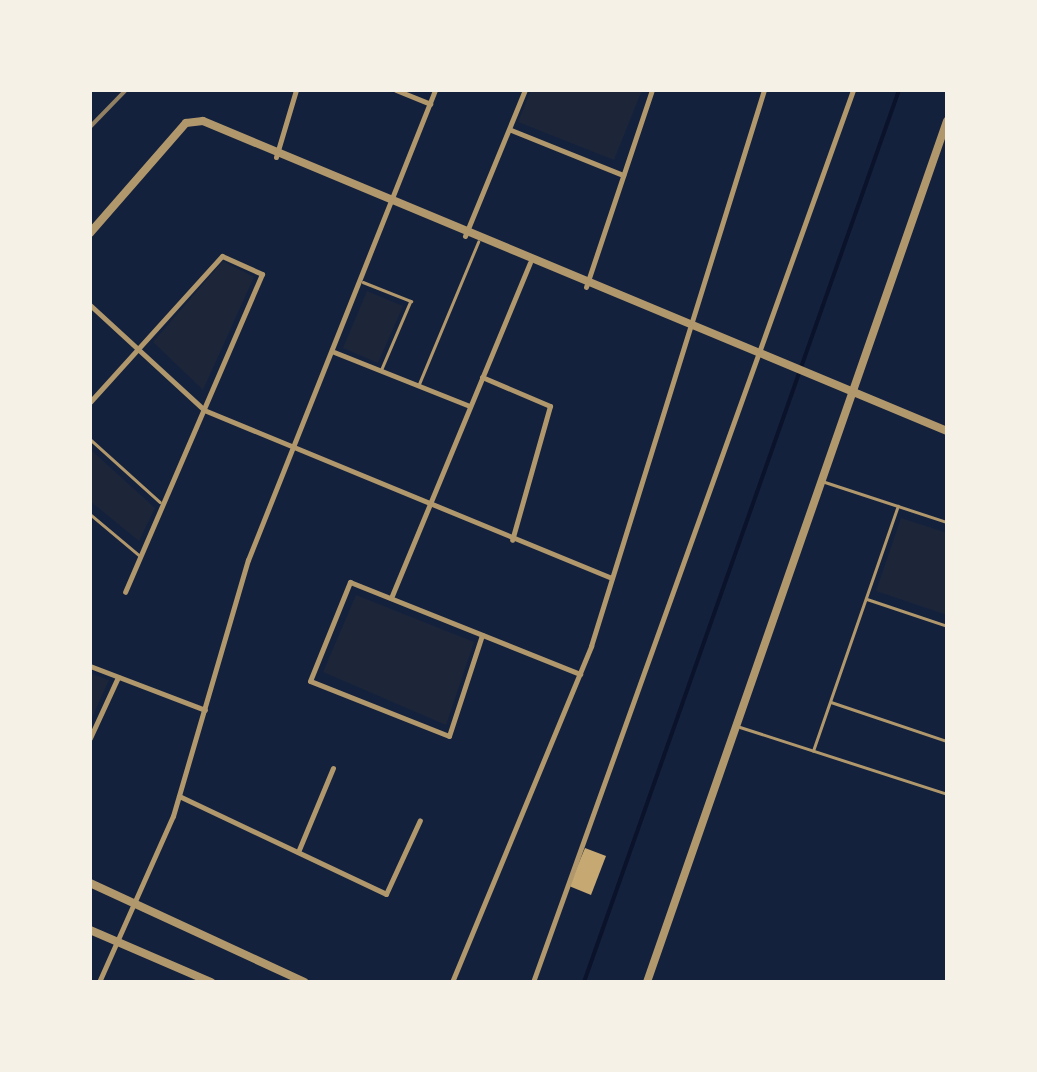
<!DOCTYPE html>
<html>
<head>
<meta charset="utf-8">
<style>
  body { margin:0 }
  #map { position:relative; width:1037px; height:1072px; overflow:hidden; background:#14213d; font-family:"Space Grotesk",sans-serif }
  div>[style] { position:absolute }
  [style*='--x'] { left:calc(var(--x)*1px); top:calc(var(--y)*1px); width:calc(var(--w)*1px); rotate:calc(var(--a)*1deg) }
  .green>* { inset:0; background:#1d2539 }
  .stream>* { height:4px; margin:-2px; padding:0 2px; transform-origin:2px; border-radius:2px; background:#0b132b }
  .building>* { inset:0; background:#c6a872 }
  .service>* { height:2.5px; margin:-1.25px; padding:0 1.25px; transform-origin:1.25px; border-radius:1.25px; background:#b1986c }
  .minor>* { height:5px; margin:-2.5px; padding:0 2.5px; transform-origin:2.5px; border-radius:2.5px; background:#b1986c }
  .tertiary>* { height:8px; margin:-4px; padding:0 4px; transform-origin:4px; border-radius:4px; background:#b1986c }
  .rail>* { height:4px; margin:-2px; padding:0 2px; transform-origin:2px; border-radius:2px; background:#918062 }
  span { translate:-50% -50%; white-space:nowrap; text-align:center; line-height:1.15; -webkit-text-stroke:9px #f6f1e7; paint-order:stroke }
  .frame { position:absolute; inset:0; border:92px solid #f6f1e7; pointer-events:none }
</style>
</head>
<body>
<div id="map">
  <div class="green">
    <i style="clip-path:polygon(531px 90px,642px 90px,614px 160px,518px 122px)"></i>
    <i style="clip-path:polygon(223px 261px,254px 277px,203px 390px,153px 342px)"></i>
    <i style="clip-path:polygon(367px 291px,403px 306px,378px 363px,343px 348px)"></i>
    <i style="clip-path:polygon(90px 449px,155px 508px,139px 541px,90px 501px)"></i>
    <i style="clip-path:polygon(901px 518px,947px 533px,947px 615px,876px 591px)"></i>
    <i style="clip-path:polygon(356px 595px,474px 642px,446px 725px,323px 672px)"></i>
    <i style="clip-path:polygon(90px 673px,109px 680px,90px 722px)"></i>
  </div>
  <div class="stream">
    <i style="--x:584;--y:982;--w:946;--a:-70.55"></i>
  </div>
  <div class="building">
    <i style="clip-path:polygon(585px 848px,606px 856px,591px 895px,569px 886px)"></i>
  </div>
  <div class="service">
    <i style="--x:363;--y:282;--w:52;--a:21.6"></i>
    <i style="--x:411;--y:301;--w:74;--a:113.1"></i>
    <i style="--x:419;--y:384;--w:154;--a:-67.4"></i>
    <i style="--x:90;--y:439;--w:94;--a:42"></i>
    <i style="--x:825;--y:482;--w:128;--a:18.2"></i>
    <i style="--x:90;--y:514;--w:64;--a:39.9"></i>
    <i style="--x:867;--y:599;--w:84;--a:18.6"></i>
    <i style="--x:831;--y:702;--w:122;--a:18.6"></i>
    <i style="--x:740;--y:727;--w:218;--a:17.9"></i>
    <i style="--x:813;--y:751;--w:259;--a:-70.9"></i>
  </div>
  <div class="minor">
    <i style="--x:396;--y:90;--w:37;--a:22"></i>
    <i style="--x:511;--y:130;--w:121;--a:21.9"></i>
    <i style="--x:276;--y:157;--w:70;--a:-73.4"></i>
    <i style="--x:465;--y:236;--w:158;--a:-67.7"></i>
    <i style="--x:586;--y:287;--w:208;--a:-71.5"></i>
    <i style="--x:90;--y:305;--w:155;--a:42.6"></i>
    <i style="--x:204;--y:410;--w:441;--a:22.4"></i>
    <i style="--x:334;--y:352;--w:146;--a:21.7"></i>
    <i style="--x:482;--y:377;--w:74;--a:23.1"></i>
    <i style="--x:550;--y:406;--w:139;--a:105.8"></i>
    <i style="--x:90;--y:402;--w:197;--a:-47.9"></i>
    <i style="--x:222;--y:256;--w:44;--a:24.2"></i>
    <i style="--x:262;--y:274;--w:346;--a:113.3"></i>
    <i style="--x:391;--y:598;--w:363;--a:-67.5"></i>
    <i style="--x:482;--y:635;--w:106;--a:108.1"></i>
    <i style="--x:449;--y:736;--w:149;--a:-158.4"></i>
    <i style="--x:310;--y:681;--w:107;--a:-68"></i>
    <i style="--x:350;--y:582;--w:248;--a:21.8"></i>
    <i style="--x:90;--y:666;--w:123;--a:20.9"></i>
    <i style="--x:90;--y:738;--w:67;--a:-65.3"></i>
    <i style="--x:179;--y:796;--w:229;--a:25.3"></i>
    <i style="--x:386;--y:894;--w:81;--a:-65.3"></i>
    <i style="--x:298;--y:852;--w:91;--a:-67.4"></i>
    <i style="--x:99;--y:982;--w:182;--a:-66"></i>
    <i style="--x:173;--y:816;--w:267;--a:-73.7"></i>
    <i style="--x:248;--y:560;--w:506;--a:-68.3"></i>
    <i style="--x:452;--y:982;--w:364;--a:-67.5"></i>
    <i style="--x:591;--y:646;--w:582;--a:-72.72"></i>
    <i style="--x:533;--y:982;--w:948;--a:-70.26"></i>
  </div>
  <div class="tertiary">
    <i style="--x:90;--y:233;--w:146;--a:-48.9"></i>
    <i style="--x:186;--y:123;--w:17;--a:-7"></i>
    <i style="--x:203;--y:121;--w:806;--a:22.62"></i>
    <i style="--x:90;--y:883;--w:236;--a:24.8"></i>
    <i style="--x:90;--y:930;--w:132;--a:23.3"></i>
    <i style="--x:647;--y:982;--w:912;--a:-70.79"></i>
  </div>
  <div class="rail">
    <i style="--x:90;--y:127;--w:52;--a:-45.8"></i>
  </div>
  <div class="frame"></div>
</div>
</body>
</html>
